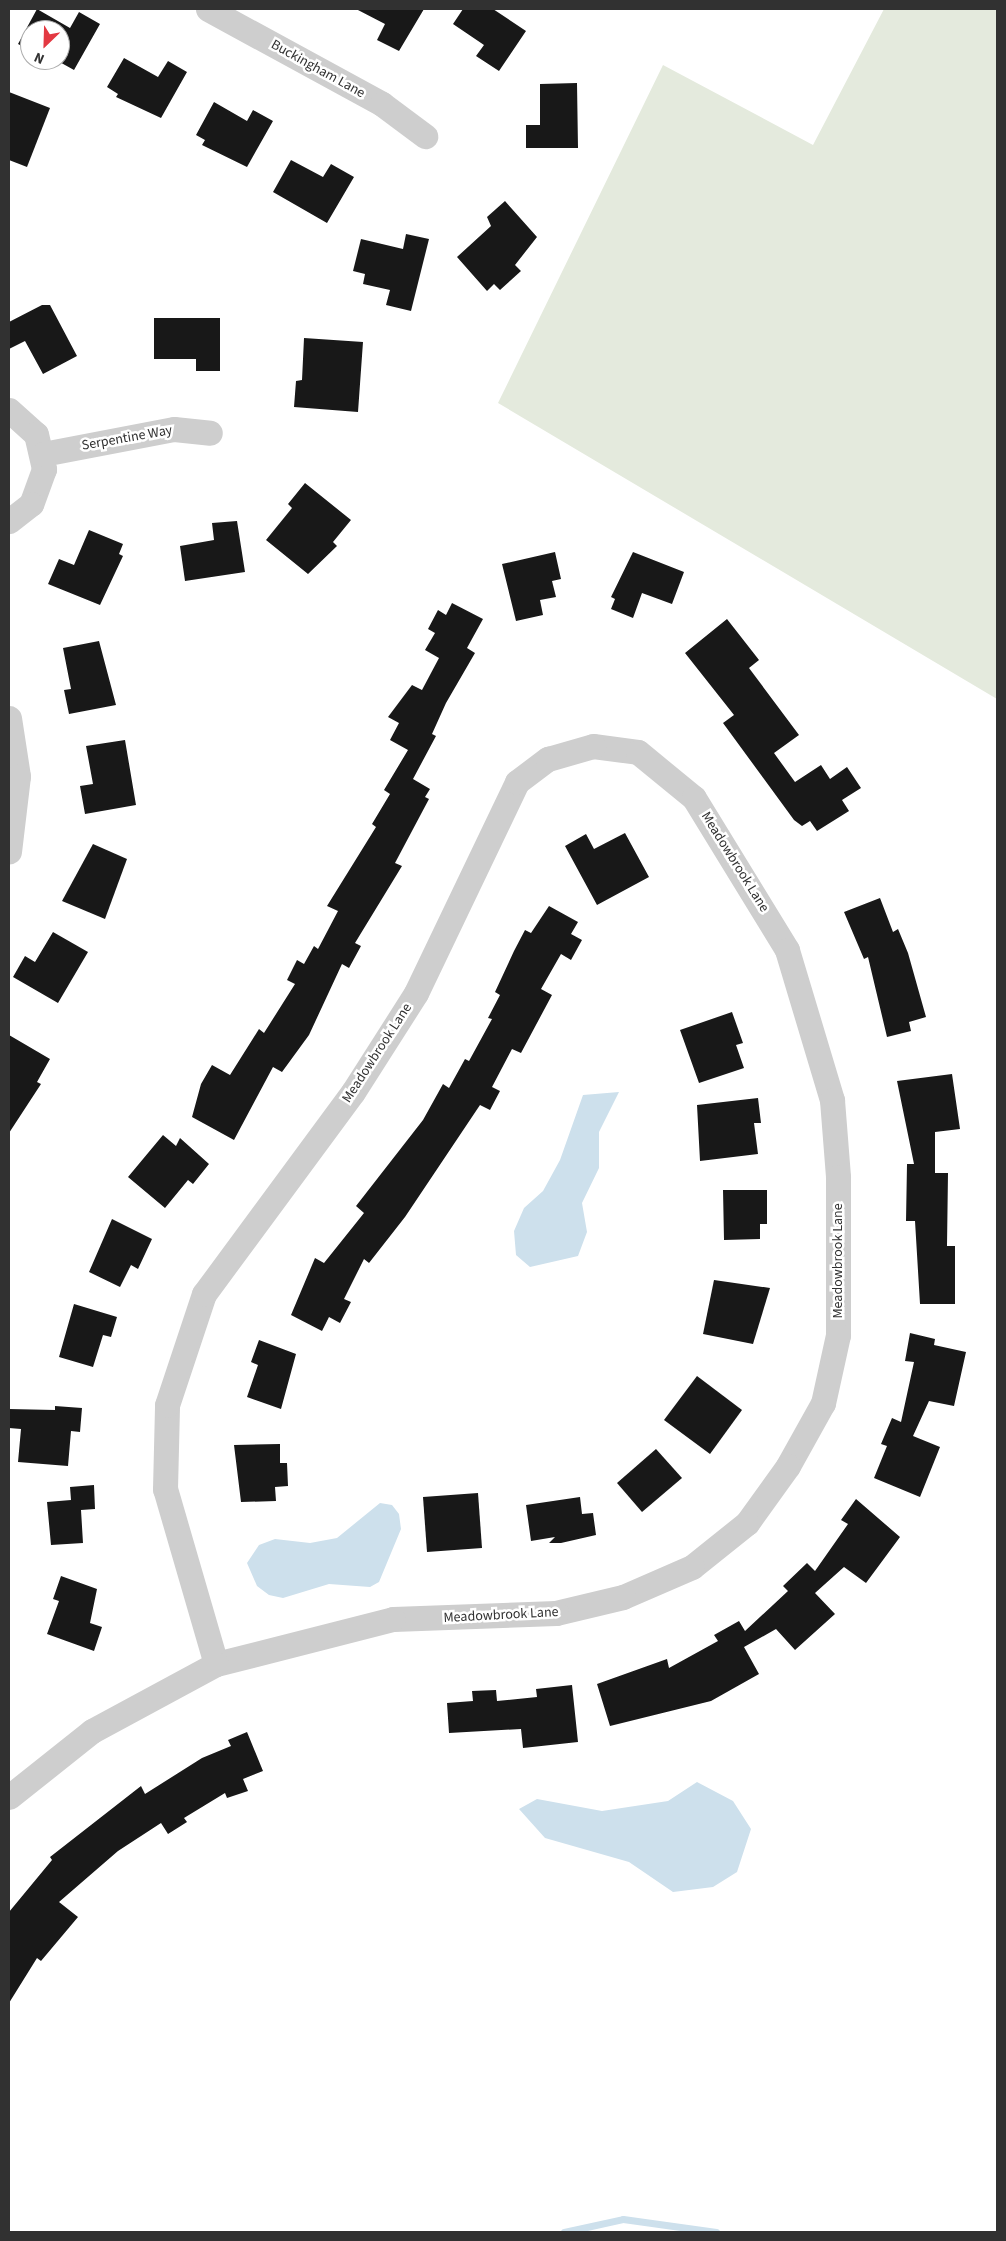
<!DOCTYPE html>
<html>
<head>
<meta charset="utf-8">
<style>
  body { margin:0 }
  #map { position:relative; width:1006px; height:2241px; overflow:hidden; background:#fff; font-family:"Source Sans 3",sans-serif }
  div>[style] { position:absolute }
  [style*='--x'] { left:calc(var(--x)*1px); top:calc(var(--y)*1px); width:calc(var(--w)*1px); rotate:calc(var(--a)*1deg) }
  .green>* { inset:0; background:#e4eadd }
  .water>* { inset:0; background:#cde0ec }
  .stream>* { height:7px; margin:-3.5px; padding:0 3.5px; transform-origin:3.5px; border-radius:3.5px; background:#cde0ec }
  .building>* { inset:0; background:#181818 }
  .street>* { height:25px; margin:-12.5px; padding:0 12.5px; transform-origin:12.5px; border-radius:12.5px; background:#cecece }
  span { translate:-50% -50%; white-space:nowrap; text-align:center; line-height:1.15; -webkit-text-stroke:5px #fff; paint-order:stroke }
  .street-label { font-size:14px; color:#313131 }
  .frame { position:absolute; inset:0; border:10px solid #313131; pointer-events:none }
  .north { position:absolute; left:20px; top:20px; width:50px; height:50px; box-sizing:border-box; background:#fff; border:1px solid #adadad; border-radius:50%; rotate:204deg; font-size:14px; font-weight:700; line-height:20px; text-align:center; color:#313131 }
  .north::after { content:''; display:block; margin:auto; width:18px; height:22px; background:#e33942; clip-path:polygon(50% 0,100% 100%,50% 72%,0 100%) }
</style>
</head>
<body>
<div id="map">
  <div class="green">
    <i style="clip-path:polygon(884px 9px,997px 9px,997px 699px,498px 403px,663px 65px,813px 145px)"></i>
  </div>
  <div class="water">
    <i style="clip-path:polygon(619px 1092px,599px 1132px,599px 1168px,582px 1203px,587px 1232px,578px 1256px,530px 1267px,516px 1255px,514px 1231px,524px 1208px,543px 1191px,560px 1160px,583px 1095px)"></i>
    <i style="clip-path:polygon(380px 1503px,392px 1505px,399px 1514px,401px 1529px,379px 1582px,370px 1587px,329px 1584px,283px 1598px,269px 1595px,257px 1586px,247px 1563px,259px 1545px,275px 1539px,310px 1543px,337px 1538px)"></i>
    <i style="clip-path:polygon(697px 1782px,733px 1801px,751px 1829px,737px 1872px,713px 1887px,673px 1892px,629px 1862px,545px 1838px,519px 1809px,537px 1799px,602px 1811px,668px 1801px)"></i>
  </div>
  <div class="stream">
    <i style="--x:564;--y:2232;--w:60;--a:-12.4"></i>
    <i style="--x:623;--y:2219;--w:94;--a:8"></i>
  </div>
  <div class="building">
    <i style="clip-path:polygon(37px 9px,70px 28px,79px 12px,100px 24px,74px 70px,56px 60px,60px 60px,60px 30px,30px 30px,30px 50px,18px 44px)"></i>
    <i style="clip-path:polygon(356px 9px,424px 9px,399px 51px,377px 40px,385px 24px)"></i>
    <i style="clip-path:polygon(463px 9px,493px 9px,526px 31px,499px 71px,476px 56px,484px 45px,453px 24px)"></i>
    <i style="clip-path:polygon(124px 58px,158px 77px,168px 61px,187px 72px,161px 118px,116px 97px,118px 94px,107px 87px)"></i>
    <i style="clip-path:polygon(577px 83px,578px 148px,526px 148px,526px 125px,540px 125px,540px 84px)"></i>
    <i style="clip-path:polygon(9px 92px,50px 108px,27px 167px,9px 160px)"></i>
    <i style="clip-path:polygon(214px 102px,247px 121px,253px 110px,273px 121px,247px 167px,202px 145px,205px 140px,196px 135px)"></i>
    <i style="clip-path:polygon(291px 160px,323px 177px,331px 164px,354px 177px,327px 223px,273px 192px)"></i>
    <i style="clip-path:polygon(505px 201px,537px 237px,515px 265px,521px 271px,500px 290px,494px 284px,487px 291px,457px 257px,491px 226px,487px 217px)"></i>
    <i style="clip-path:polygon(406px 234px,429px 239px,411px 311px,386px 305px,390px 290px,363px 284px,365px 274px,353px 271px,361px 239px,403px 249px)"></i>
    <i style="clip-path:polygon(42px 305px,50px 305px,77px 356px,43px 374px,25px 341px,9px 349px,9px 322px)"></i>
    <i style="clip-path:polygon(154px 318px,220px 318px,220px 371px,196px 371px,196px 359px,154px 359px)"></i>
    <i style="clip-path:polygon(304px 338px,363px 342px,358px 412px,294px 407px,296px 381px,302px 380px)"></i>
    <i style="clip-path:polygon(305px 483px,351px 520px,333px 542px,337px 546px,308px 574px,266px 540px,292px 508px,288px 504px)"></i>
    <i style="clip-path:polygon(237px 521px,245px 572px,185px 581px,180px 546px,214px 540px,212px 523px)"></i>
    <i style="clip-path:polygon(89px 530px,123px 544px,119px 554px,123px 556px,100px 605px,48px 584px,59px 559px,74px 565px)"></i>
    <i style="clip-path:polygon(555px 552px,561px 579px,552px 581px,556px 597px,540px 600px,543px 615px,516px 621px,502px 564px)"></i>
    <i style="clip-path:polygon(633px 552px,684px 572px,672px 604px,642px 593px,633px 618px,611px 609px,615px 599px,611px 597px)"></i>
    <i style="clip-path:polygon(452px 603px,483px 619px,467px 648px,475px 653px,446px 703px,432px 734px,436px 736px,413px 779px,430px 789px,425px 797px,429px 799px,395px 863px,402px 866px,355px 943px,361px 946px,349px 968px,342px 964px,309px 1035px,282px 1072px,273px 1067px,234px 1140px,192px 1117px,201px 1084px,212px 1065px,230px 1075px,259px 1029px,264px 1033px,295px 984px,287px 980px,297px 960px,304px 964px,314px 946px,318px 949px,338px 911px,327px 906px,376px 827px,372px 824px,390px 794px,384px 790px,408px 750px,390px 740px,399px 723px,388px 717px,412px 685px,422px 690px,439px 658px,425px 650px,435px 633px,428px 629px,438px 610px,446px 615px)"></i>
    <i style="clip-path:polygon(727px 619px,759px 660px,749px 668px,799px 735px,774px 753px,795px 782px,821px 765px,830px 779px,847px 767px,861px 788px,842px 800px,849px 811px,817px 831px,810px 821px,802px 826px,794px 820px,723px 723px,734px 715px,685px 653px)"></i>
    <i style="clip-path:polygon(99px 641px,116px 705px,69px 714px,64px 690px,71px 689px,63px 648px)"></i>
    <i style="clip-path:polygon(125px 740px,136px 805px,85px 814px,80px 786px,93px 784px,86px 746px)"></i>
    <i style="clip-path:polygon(625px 833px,649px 877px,597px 905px,565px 846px,586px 834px,594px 849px)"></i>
    <i style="clip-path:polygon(93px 844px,127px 859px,105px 919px,62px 901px)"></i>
    <i style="clip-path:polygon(880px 898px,893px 932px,898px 929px,908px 953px,926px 1017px,909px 1022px,911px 1031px,887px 1037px,868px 957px,864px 959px,844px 912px)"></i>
    <i style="clip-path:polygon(549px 906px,578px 922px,571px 934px,582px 940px,571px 960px,561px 954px,541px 989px,552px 995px,521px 1053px,512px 1049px,492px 1087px,500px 1091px,490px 1110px,480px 1105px,405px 1217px,369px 1263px,364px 1259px,344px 1299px,351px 1302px,340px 1323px,329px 1317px,322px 1331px,291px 1315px,315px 1258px,324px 1263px,364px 1213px,356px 1206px,423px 1120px,443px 1084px,449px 1088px,465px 1059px,469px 1061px,492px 1019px,488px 1018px,500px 995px,495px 992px,514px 951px,525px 930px,531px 933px)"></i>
    <i style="clip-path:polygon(53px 932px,88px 952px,58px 1003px,13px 977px,25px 956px,35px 962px)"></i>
    <i style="clip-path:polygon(732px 1012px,743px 1043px,736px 1045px,744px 1068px,699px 1083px,680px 1030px)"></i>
    <i style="clip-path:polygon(9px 1035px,50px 1059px,37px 1082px,41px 1084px,9px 1133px)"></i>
    <i style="clip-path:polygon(952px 1074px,960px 1129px,935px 1132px,935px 1173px,948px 1173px,947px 1246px,955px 1246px,955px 1304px,920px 1304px,915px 1221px,906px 1221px,907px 1164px,914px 1164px,897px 1081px)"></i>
    <i style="clip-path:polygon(758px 1098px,761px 1123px,754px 1123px,758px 1154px,700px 1161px,697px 1105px)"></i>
    <i style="clip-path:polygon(163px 1135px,176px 1146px,180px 1138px,209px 1164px,193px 1184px,188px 1180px,165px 1208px,128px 1177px)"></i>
    <i style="clip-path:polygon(723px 1190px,767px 1190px,767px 1224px,760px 1224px,760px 1239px,724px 1240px)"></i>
    <i style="clip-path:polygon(112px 1219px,152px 1239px,138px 1269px,131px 1265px,120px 1287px,89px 1272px)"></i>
    <i style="clip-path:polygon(714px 1280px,770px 1288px,753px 1344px,703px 1334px)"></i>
    <i style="clip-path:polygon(74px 1304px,117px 1317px,111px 1337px,103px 1335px,93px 1367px,59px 1357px)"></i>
    <i style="clip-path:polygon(910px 1333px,935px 1339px,934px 1345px,966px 1352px,954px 1406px,929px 1401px,913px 1436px,940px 1447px,920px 1497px,874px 1478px,887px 1446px,881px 1444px,892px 1418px,901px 1422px,914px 1362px,905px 1361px)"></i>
    <i style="clip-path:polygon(259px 1340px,296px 1354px,281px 1409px,247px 1397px,258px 1365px,251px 1362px)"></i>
    <i style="clip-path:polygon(697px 1376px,742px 1410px,710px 1454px,664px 1420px)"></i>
    <i style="clip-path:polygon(55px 1406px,82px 1408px,80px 1432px,71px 1431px,68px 1466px,18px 1462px,21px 1429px,9px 1428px,9px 1409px,55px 1410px)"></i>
    <i style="clip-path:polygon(280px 1444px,280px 1463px,287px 1463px,288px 1486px,275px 1487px,276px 1501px,241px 1502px,234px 1445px)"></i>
    <i style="clip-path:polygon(656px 1449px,682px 1478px,642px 1512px,617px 1483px)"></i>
    <i style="clip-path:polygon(94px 1485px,95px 1509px,81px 1510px,83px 1543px,51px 1545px,47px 1502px,71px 1500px,70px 1487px)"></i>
    <i style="clip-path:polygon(478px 1493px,482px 1548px,427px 1552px,423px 1497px)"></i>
    <i style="clip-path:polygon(580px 1497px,582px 1514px,593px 1513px,596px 1535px,561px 1543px,549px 1543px,555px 1537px,531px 1541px,526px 1505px)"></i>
    <i style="clip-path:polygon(856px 1499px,900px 1537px,866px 1583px,844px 1567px,815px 1593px,835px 1614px,795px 1650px,776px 1629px,744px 1647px,759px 1674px,711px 1701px,610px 1726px,597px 1684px,667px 1659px,669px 1668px,718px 1641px,714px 1635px,739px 1621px,745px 1631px,788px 1591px,783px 1586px,807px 1563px,815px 1571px,848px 1524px,841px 1520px)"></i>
    <i style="clip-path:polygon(61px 1576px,97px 1589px,90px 1623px,102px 1627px,94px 1651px,47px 1634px,59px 1601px,53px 1599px)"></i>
    <i style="clip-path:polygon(572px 1685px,578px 1742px,523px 1748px,521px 1729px,449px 1733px,447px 1703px,473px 1701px,472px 1691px,496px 1690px,497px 1701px,537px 1697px,536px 1689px)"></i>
    <i style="clip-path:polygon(247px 1732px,263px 1771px,243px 1779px,248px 1791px,227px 1798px,225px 1793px,184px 1818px,187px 1822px,168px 1834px,161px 1823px,118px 1851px,59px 1902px,78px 1917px,41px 1961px,37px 1958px,9px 2003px,9px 1912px,52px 1860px,50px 1857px,141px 1786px,145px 1794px,202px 1758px,231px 1746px,228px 1740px)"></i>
  </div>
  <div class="street">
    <i style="--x:208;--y:9;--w:198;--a:28.6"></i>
    <i style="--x:382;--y:104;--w:54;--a:36.7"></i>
    <i style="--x:9;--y:410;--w:36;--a:42"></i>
    <i style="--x:36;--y:434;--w:36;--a:77"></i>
    <i style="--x:44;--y:469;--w:37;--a:110"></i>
    <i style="--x:31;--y:504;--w:28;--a:142"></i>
    <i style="--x:43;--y:454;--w:133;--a:-10.8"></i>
    <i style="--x:174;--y:429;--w:36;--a:6"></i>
    <i style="--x:9;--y:718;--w:59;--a:81.2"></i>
    <i style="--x:18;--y:776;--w:76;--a:96.8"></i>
    <i style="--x:593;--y:746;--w:45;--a:7.6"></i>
    <i style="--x:638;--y:752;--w:72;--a:39.4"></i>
    <i style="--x:694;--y:798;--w:178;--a:58.5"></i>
    <i style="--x:787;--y:950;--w:157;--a:73.3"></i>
    <i style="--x:832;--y:1100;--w:77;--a:85.5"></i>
    <i style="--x:838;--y:1177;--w:158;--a:90"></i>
    <i style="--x:838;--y:1335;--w:70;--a:102.4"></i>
    <i style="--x:823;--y:1403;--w:72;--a:119.1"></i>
    <i style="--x:788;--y:1466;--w:70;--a:125.7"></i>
    <i style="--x:747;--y:1523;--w:70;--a:141.3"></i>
    <i style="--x:692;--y:1567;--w:75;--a:156.5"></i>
    <i style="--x:623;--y:1597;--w:69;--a:166.6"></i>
    <i style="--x:556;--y:1613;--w:163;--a:177.9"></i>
    <i style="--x:393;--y:1619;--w:183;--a:165.7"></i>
    <i style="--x:216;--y:1664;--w:182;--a:-106.2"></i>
    <i style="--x:165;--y:1489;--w:84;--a:-88.6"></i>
    <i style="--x:167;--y:1405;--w:117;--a:-71.6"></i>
    <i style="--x:204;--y:1294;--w:251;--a:-53.6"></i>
    <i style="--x:353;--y:1092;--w:117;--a:-57.5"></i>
    <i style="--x:416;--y:993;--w:234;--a:-64.4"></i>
    <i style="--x:517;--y:782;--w:39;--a:-37"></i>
    <i style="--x:548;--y:759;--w:47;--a:-16.1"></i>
    <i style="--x:9;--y:1797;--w:106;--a:-38.5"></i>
    <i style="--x:92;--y:1731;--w:141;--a:-28.4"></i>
  </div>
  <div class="street-label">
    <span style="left:318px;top:69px;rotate:29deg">Buckingham Lane</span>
    <span style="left:127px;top:438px;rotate:-10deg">Serpentine Way</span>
    <span style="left:735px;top:862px;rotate:58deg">Meadowbrook Lane</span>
    <span style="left:377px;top:1053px;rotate:-57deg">Meadowbrook Lane</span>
    <span style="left:838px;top:1261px;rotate:-90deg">Meadowbrook Lane</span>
    <span style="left:501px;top:1615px;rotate:-3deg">Meadowbrook Lane</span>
  </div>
  <div class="frame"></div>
  <div class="north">N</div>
</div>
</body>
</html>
